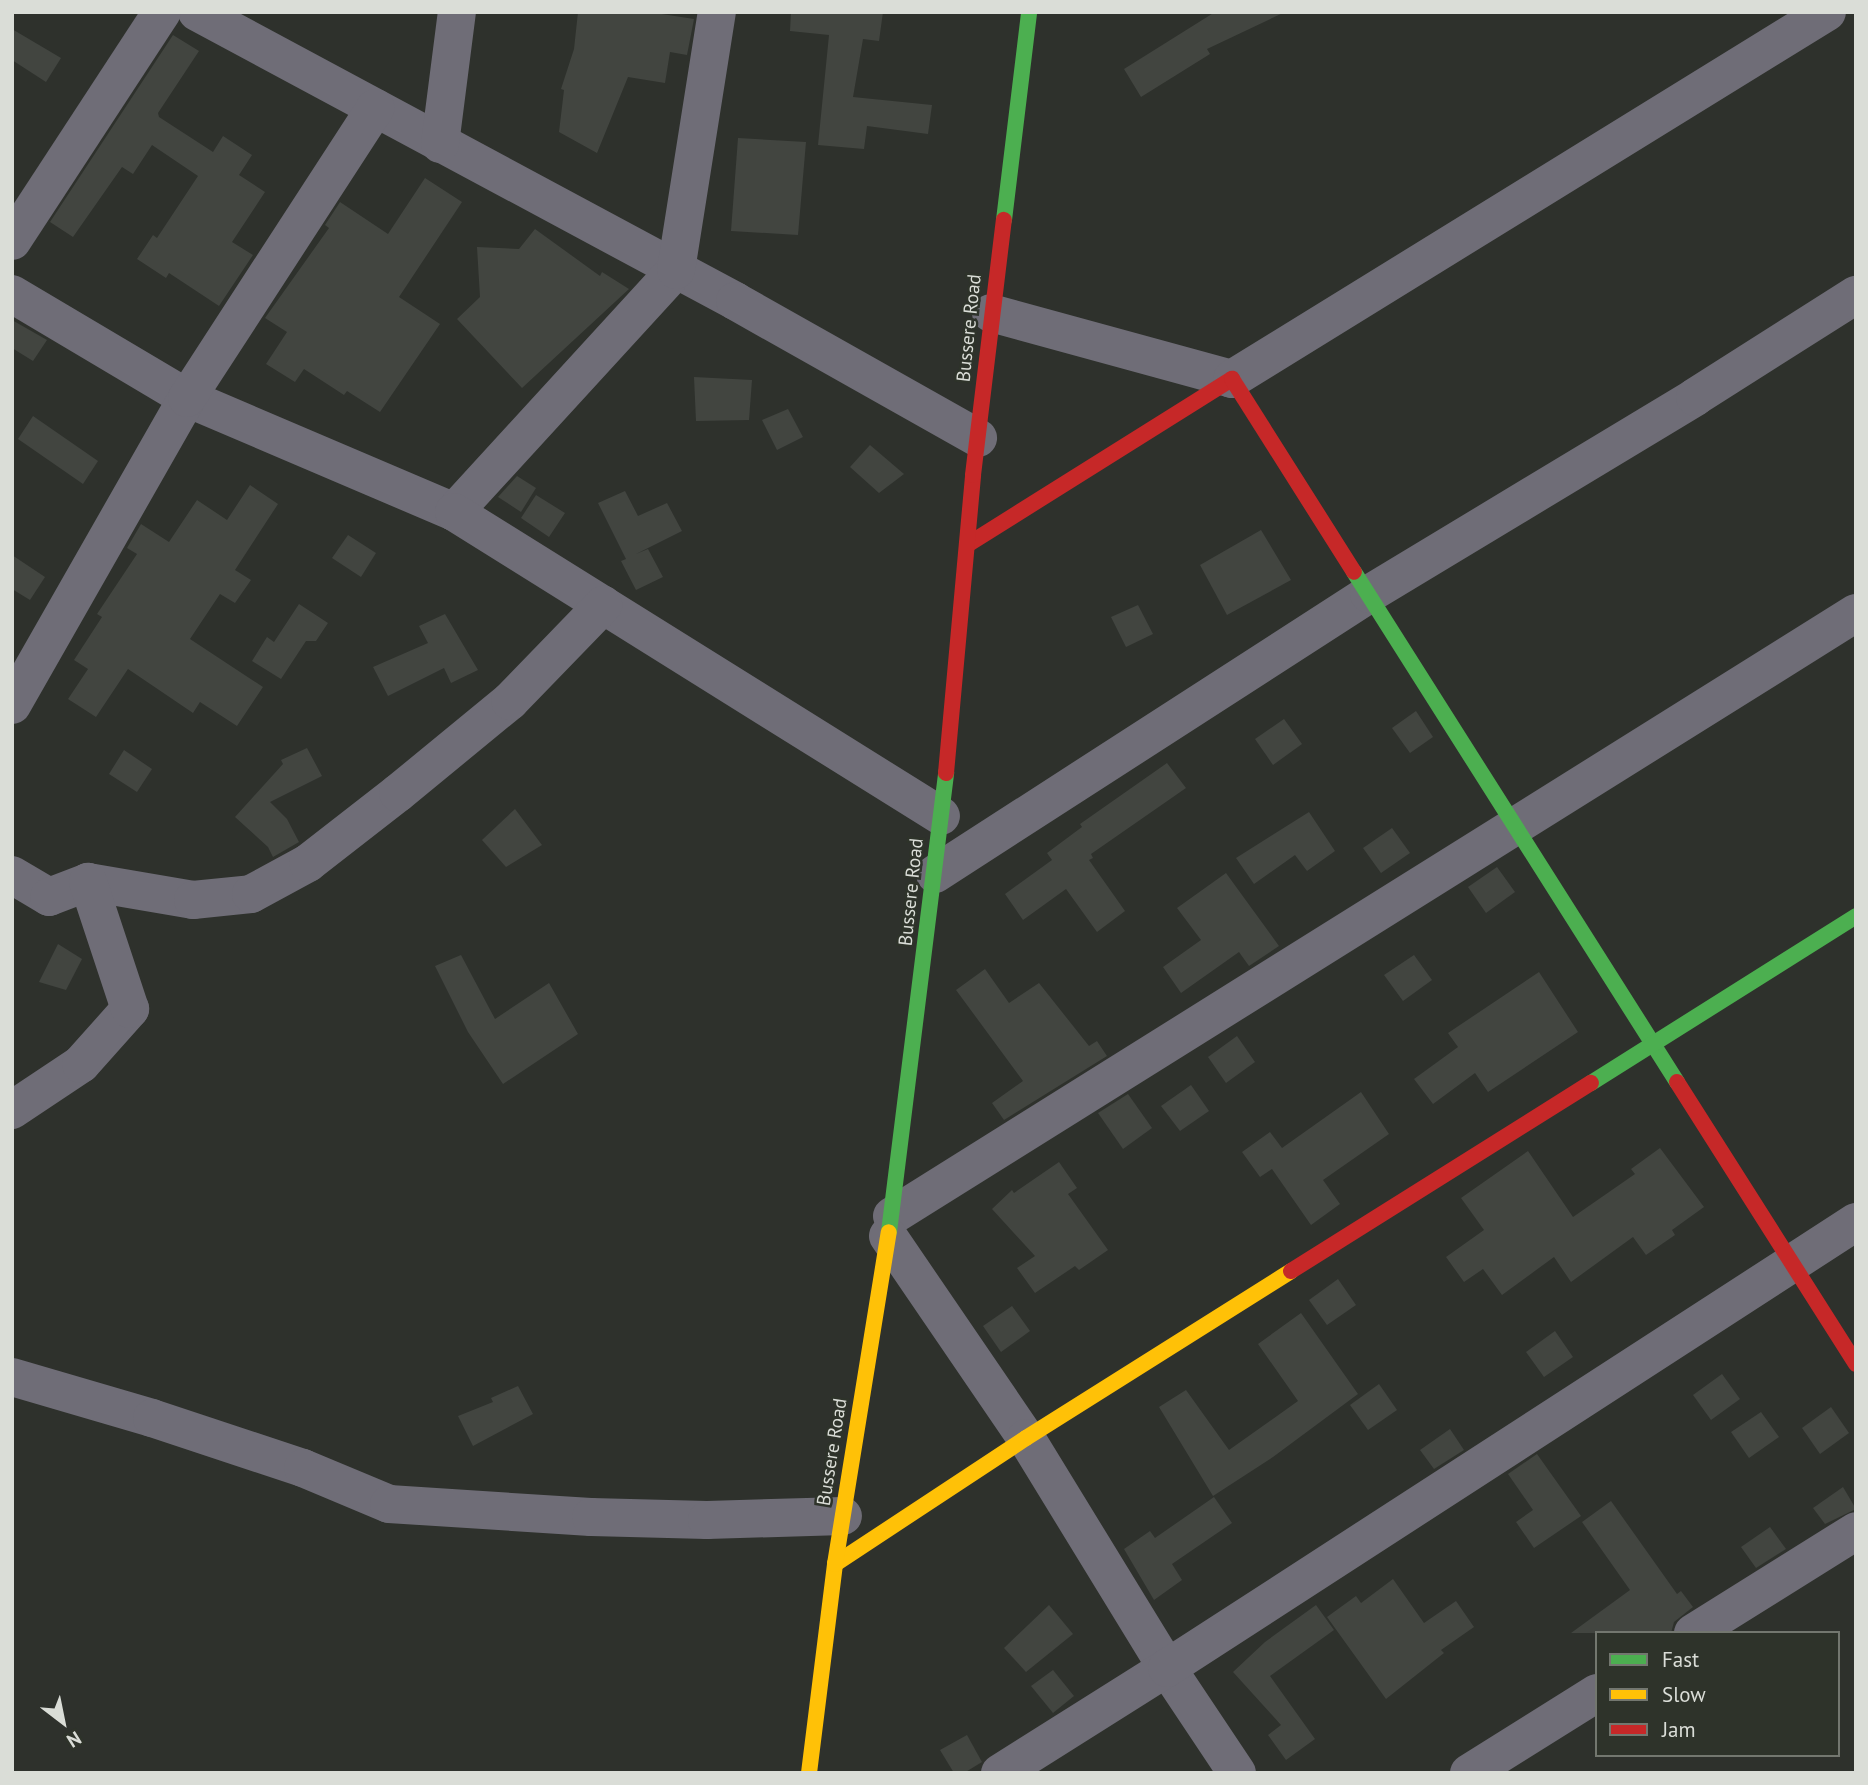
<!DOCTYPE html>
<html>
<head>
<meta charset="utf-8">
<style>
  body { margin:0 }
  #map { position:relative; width:1868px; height:1785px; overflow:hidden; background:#2e312c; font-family:"PT Sans",sans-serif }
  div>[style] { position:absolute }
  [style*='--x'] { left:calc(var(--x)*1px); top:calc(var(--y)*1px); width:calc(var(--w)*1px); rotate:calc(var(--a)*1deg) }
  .building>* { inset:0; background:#424540 }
  .street>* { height:38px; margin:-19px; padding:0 19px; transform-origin:19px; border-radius:19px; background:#6f6d77 }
  .fast>* { height:16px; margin:-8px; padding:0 8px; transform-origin:8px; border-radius:8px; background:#4caf50 }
  .slow>* { height:16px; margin:-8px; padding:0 8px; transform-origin:8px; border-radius:8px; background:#ffc107 }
  .jam>* { height:16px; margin:-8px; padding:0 8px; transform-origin:8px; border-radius:8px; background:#c62828 }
  span { translate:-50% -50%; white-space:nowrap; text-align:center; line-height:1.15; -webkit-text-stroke:5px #2e332a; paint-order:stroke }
  .street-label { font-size:19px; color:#daddd7 }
  .frame { position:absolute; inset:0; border:14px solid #daddd7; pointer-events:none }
  .legend { position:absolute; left:1595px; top:1631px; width:245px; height:126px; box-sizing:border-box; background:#2e332a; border:2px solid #73776f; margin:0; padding:9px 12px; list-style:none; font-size:21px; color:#daddd7 }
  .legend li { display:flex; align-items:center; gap:14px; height:35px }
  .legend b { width:35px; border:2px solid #73776f }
  .north { position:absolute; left:28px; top:1687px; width:70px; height:70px; -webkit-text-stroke:5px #2e332a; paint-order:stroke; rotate:148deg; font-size:19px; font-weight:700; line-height:28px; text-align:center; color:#daddd7 }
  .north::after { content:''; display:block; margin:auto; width:24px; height:32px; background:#daddd7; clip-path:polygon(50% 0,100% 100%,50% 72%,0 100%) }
</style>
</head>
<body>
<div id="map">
  <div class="building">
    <i style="clip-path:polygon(578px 12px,649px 12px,694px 19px,687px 55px,670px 52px,665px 83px,628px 77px,597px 153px,559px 132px,564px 90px,561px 89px,574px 49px)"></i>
    <i style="clip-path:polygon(791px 12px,883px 12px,879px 41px,863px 39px,853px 97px,932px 105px,928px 134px,867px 126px,864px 149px,818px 145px,829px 35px,790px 31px)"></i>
    <i style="clip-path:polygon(1215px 12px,1285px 12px,1207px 49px,1210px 54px,1141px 97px,1124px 69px)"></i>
    <i style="clip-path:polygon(12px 29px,61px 58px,46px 82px,12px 60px)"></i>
    <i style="clip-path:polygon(173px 35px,199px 51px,158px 113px,159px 117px,213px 152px,223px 136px,252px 155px,239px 175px,265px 192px,232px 242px,253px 255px,219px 306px,169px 273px,166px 278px,137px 259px,153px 235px,157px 238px,198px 176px,152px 145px,133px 174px,122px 167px,73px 237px,50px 222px)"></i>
    <i style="clip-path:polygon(738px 138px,806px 142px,798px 235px,731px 231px)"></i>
    <i style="clip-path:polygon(425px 178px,462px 202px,399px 297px,440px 324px,380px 412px,347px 391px,344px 395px,304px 369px,295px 382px,266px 364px,287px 332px,265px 318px,329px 228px,325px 225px,340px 202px,388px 234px)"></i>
    <i style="clip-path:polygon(535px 229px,600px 276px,602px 272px,629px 289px,522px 388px,457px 319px,480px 297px,477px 247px,519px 249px)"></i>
    <i style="clip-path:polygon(12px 320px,47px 340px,33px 361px,12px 348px)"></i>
    <i style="clip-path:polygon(694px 377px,752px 380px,749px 420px,696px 421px)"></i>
    <i style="clip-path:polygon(788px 409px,803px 437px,777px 450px,762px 420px)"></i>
    <i style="clip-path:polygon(33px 416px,98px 461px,83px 484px,18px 439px)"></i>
    <i style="clip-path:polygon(870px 445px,904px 474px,879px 493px,850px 467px)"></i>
    <i style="clip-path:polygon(517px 476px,536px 488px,521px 512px,498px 497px)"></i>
    <i style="clip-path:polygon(250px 485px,278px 504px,235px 570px,251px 580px,235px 603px,220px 594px,190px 639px,263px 687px,237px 726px,200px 702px,193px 713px,128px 669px,96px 717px,68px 699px,88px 669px,74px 660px,102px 617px,97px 614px,137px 554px,127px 548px,141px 524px,169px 542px,197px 500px,227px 520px)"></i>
    <i style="clip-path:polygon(625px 491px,638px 516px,667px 503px,682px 531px,636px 554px,648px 549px,663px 577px,636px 590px,621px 561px,626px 559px,598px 503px)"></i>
    <i style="clip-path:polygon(536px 495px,565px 513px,549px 537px,521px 518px)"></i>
    <i style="clip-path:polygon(1261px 530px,1291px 580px,1227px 615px,1200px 565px)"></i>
    <i style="clip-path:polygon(348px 535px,376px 553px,361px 577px,332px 558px)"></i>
    <i style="clip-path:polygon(12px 555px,45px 577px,30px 600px,12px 589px)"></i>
    <i style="clip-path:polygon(299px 604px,328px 623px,316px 641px,306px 641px,281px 679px,252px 661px,267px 637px,274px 642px)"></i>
    <i style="clip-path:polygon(1138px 605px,1153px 634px,1126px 647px,1111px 617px)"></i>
    <i style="clip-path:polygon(445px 614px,478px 670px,451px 683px,444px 668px,388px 696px,373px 667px,428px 643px,419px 626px)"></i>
    <i style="clip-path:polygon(1416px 711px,1433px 737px,1410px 753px,1392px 728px)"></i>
    <i style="clip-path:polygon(1284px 719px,1302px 744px,1273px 765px,1255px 739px)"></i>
    <i style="clip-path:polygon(307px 748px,322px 776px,270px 802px,287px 819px,299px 842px,273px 857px,268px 847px,235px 817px,283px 764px,281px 760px)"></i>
    <i style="clip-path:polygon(124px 750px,152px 769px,137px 792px,109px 774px)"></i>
    <i style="clip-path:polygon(1167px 763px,1186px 788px,1091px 854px,1093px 858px,1089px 860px,1125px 911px,1097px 932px,1066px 889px,1023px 920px,1005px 894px,1052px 860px,1047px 853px,1082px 827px,1080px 824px)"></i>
    <i style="clip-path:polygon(515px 809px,542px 845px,506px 867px,482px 840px)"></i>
    <i style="clip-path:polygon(1309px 812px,1335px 851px,1307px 871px,1295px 855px,1254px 884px,1236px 858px)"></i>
    <i style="clip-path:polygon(1392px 828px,1410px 853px,1381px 873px,1363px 848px)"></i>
    <i style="clip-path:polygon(1497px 867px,1515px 892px,1486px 913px,1468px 887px)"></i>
    <i style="clip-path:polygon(1226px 873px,1279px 946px,1249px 966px,1239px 952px,1181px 993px,1163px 967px,1201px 940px,1177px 908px)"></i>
    <i style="clip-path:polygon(58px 944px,82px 959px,66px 990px,39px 982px)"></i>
    <i style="clip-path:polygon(461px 955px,495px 1019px,549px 983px,578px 1034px,503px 1084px,468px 1032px,435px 966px)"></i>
    <i style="clip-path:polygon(1414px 955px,1432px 980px,1403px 1001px,1384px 975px)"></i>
    <i style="clip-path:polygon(985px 969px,1009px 1003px,1039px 983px,1089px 1046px,1097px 1041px,1107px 1056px,1004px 1120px,992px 1103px,1023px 1081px,956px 990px)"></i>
    <i style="clip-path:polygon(1539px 972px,1578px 1032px,1488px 1092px,1475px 1073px,1433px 1104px,1414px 1079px,1458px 1047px,1448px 1033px)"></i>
    <i style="clip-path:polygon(1237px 1036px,1255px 1062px,1226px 1083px,1208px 1057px)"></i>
    <i style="clip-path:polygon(1191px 1085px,1209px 1111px,1180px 1131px,1161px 1106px)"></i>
    <i style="clip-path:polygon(1361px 1092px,1389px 1134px,1323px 1180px,1340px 1204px,1311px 1225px,1272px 1169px,1260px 1177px,1242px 1152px,1270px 1132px,1282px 1148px)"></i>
    <i style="clip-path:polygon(1128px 1094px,1152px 1128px,1123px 1149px,1098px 1113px)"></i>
    <i style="clip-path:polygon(1660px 1148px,1704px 1207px,1672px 1230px,1675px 1235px,1646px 1255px,1633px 1237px,1571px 1282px,1554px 1257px,1502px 1295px,1483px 1269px,1464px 1282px,1446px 1257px,1484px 1230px,1461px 1198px,1528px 1151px,1573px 1217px,1635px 1174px,1631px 1169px)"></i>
    <i style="clip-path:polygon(1059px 1162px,1077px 1188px,1068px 1194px,1108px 1250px,1079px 1270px,1075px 1266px,1035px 1293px,1017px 1268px,1035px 1256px,992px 1209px,1012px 1190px,1014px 1193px)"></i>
    <i style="clip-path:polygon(1338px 1279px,1356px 1305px,1327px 1325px,1309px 1300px)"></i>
    <i style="clip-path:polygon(1012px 1306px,1030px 1331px,1001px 1352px,983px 1326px)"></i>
    <i style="clip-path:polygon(1301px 1313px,1358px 1394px,1273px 1457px,1213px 1496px,1159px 1407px,1186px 1390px,1229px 1450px,1298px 1401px,1258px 1344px)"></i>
    <i style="clip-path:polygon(1555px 1331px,1573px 1357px,1544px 1377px,1526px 1352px)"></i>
    <i style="clip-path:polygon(1722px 1374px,1740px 1399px,1711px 1420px,1693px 1395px)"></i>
    <i style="clip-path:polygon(1379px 1384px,1397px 1410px,1368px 1430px,1350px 1405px)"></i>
    <i style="clip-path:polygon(518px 1386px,533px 1414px,473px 1446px,458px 1416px,493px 1402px,491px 1398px)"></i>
    <i style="clip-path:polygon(1831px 1407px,1849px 1433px,1820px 1454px,1802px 1428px)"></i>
    <i style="clip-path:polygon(1761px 1412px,1779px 1437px,1749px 1458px,1731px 1432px)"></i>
    <i style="clip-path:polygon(1450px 1429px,1464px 1450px,1434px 1469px,1420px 1450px)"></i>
    <i style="clip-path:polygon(1537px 1454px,1581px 1516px,1534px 1548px,1516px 1522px,1533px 1510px,1508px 1474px)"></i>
    <i style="clip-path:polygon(1843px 1487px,1856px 1509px,1825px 1524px,1813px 1508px)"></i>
    <i style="clip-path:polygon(1214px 1497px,1232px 1523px,1172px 1564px,1182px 1580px,1154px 1600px,1124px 1549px,1150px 1531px,1155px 1538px)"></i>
    <i style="clip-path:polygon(1611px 1501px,1677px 1594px,1681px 1591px,1693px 1607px,1674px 1622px,1671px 1633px,1571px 1633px,1630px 1590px,1582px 1522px)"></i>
    <i style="clip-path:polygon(1770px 1527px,1786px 1549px,1756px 1568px,1741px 1547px)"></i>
    <i style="clip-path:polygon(1393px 1579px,1424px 1623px,1456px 1601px,1474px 1627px,1441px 1650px,1444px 1653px,1386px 1699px,1327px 1617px,1356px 1596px,1361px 1603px)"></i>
    <i style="clip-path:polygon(1049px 1605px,1073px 1634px,1026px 1672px,1004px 1648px)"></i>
    <i style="clip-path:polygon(1316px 1605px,1334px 1630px,1270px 1676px,1315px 1739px,1286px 1760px,1268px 1735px,1281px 1725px,1233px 1672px,1265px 1642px)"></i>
    <i style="clip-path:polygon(1053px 1670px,1074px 1696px,1053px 1713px,1031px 1686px)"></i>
    <i style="clip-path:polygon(967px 1735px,982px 1762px,964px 1773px,954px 1773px,940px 1750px)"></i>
  </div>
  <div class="street">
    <i style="--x:197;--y:12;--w:611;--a:28.24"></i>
    <i style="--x:735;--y:301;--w:279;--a:29.4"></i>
    <i style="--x:440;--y:144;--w:133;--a:-82.7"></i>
    <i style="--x:12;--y:241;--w:274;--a:-56.8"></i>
    <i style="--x:12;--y:294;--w:204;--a:30.7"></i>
    <i style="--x:187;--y:398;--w:290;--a:23.1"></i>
    <i style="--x:454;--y:512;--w:328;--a:-47.5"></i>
    <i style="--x:676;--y:270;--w:261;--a:-81"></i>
    <i style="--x:991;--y:313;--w:250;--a:15.3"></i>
    <i style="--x:1232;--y:379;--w:699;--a:-31.67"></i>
    <i style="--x:454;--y:512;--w:574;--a:31.97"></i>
    <i style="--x:12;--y:705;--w:353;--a:-60.3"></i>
    <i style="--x:187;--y:398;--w:346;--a:-57"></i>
    <i style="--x:935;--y:874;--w:516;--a:-32.83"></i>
    <i style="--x:1369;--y:594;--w:381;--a:-31.1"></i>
    <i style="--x:1695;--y:397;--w:191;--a:-32.4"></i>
    <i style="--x:12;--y:875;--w:43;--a:30.7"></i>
    <i style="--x:49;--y:897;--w:42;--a:-21"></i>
    <i style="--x:88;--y:882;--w:107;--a:9.7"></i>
    <i style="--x:193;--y:900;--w:58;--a:-5.9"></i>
    <i style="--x:251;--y:894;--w:65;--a:-28.5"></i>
    <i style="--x:308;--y:863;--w:114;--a:-37.9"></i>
    <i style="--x:398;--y:793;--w:145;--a:-39.4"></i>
    <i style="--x:510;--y:701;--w:134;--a:-45.9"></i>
    <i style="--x:12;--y:1110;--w:83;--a:-33.7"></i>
    <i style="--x:81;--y:1064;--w:74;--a:-48.3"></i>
    <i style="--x:130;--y:1009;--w:134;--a:-108.3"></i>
    <i style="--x:892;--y:1216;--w:1137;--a:-32.03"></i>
    <i style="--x:888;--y:1236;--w:245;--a:55.7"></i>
    <i style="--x:1026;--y:1438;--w:270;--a:58.5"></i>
    <i style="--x:1167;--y:1668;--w:126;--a:56.3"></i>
    <i style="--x:12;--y:1377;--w:146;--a:16.3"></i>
    <i style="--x:152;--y:1418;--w:159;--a:18.3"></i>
    <i style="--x:303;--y:1468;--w:93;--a:22.7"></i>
    <i style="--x:389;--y:1504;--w:202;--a:3.7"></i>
    <i style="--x:591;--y:1517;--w:116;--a:1.5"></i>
    <i style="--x:707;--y:1520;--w:136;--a:-1.7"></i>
    <i style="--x:1693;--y:1633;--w:192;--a:-32"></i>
    <i style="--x:1000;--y:1773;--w:197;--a:-32.2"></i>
    <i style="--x:1167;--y:1668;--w:821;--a:-32.92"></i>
    <i style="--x:1469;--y:1773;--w:151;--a:-32"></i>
  </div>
  <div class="fast">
    <i style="--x:1004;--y:220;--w:209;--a:-83.1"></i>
    <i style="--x:1354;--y:572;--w:604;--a:57.65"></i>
    <i style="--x:1591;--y:1083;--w:313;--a:-32.2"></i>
    <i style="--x:889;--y:1232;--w:463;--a:-82.9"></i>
  </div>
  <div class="slow">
    <i style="--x:835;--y:1564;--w:229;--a:-33.4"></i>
    <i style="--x:1026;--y:1438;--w:313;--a:-32.2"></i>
    <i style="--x:809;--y:1773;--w:211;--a:-82.9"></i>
    <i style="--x:835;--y:1564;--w:336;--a:-80.8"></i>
  </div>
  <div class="jam">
    <i style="--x:967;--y:545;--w:313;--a:-32.1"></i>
    <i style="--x:1232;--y:379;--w:228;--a:57.7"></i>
    <i style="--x:946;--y:773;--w:299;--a:-84.8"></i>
    <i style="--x:973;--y:475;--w:257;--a:-83.1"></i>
    <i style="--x:1677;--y:1082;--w:334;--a:57.6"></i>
    <i style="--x:1291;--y:1271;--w:354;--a:-32.1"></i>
  </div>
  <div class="street-label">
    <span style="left:969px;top:328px;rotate:-84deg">Bussere Road</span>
    <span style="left:911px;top:892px;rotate:-84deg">Bussere Road</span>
    <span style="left:832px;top:1452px;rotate:-81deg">Bussere Road</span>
  </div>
  <div class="frame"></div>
  <ul class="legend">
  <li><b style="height:9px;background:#4caf50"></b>Fast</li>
  <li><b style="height:9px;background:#ffc107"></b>Slow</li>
  <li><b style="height:9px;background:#c62828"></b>Jam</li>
  </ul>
  <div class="north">N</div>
</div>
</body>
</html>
